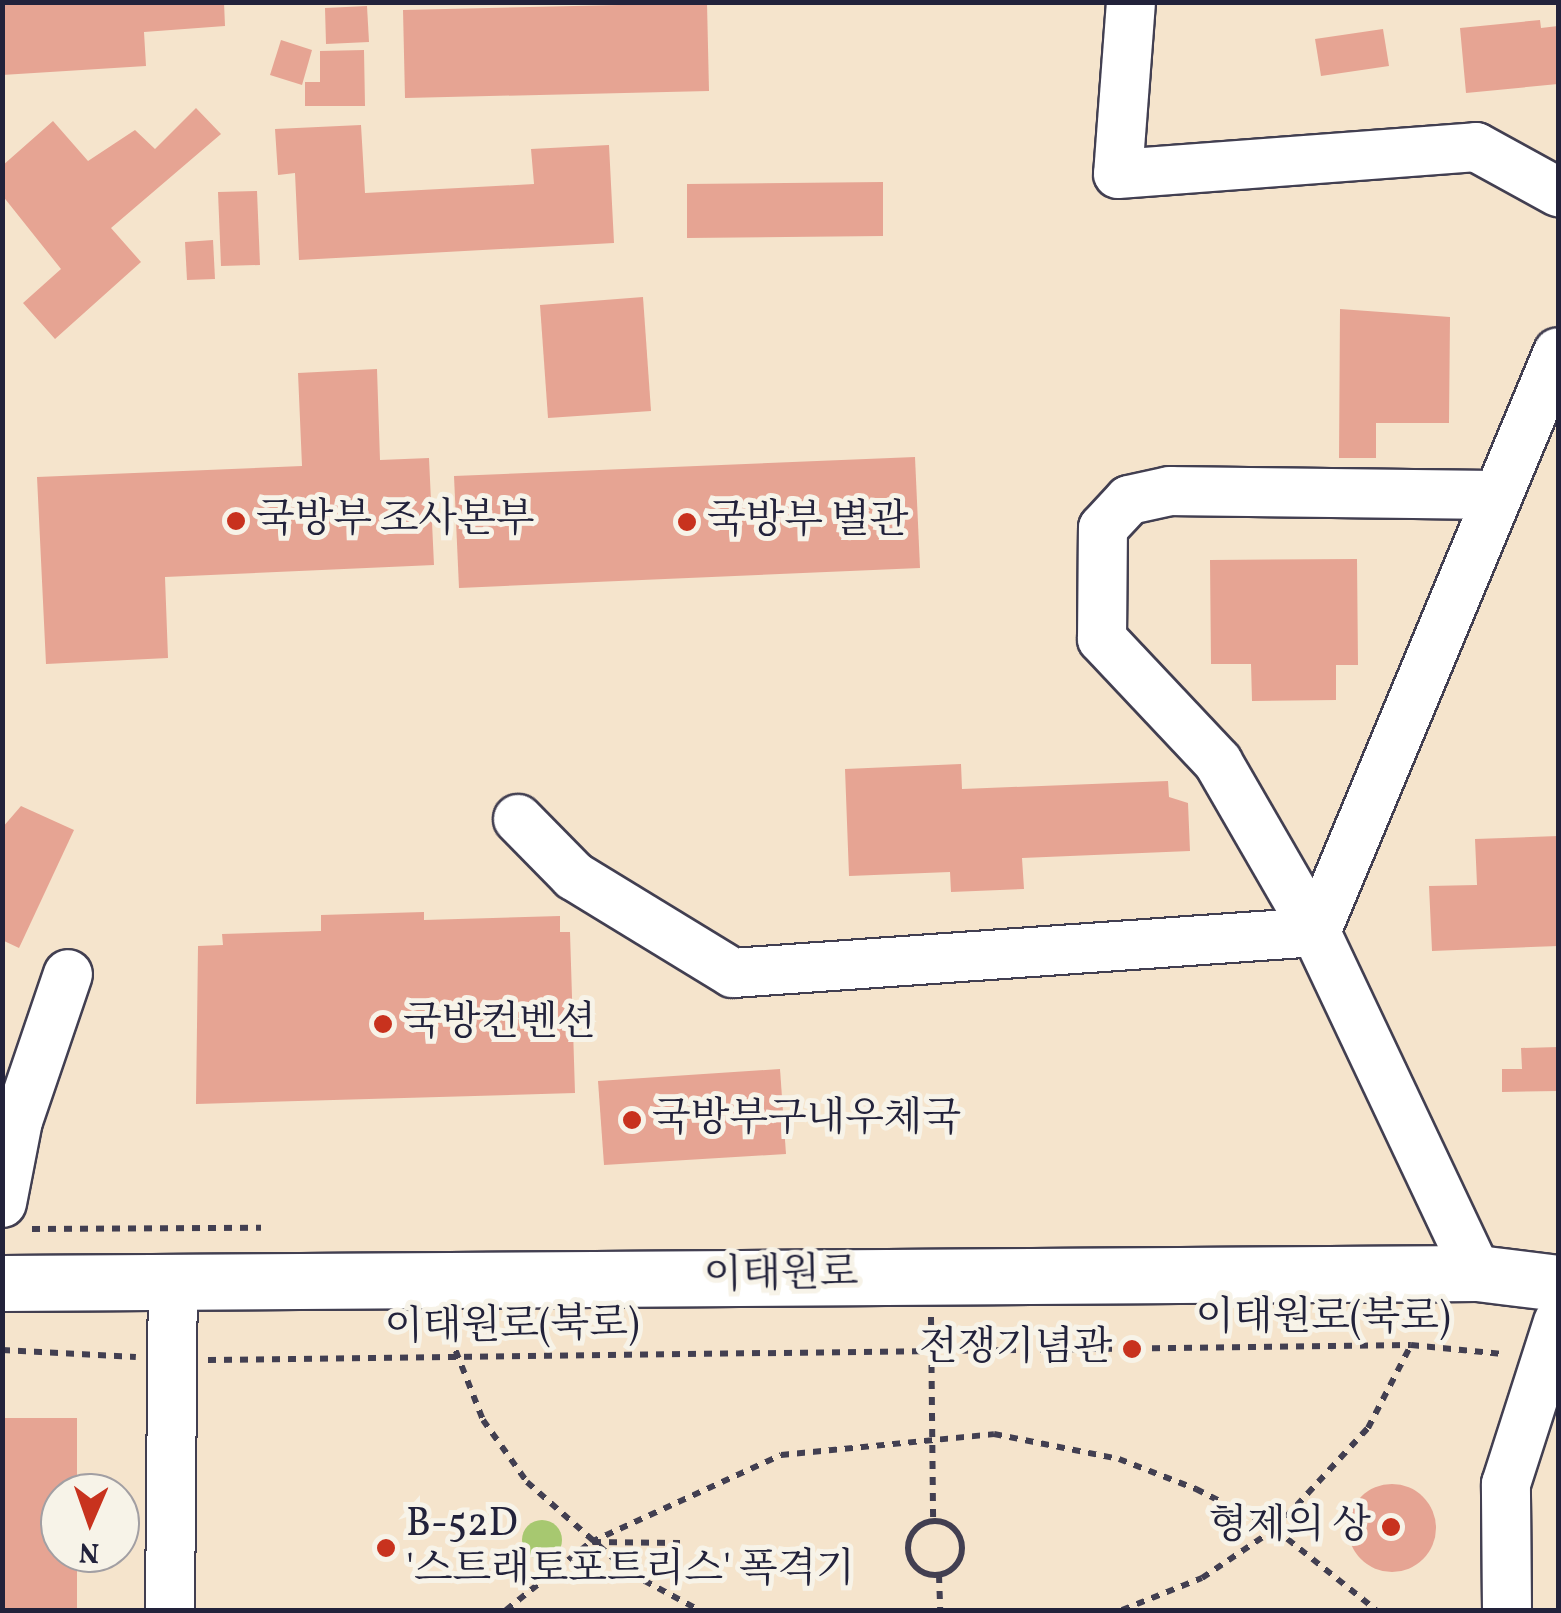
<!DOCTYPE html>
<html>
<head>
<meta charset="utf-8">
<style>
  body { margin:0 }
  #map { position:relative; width:1561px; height:1613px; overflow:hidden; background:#f5e4cc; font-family:Vollkorn,"Noto Serif KR",serif }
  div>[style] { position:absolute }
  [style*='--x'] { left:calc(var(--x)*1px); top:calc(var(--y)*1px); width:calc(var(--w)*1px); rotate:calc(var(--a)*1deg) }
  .green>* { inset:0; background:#a7c870 }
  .round { border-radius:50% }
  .building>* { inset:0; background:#e6a493 }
  .path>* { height:6px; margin-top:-3px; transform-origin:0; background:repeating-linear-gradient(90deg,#423f51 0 8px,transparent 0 16px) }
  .path>.ring { margin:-3px; padding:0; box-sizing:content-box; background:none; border:6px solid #423f51; border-radius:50% }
  .roads { filter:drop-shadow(2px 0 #423f51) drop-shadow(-2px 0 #423f51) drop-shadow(0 2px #423f51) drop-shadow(0 -2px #423f51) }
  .minor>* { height:48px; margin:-24px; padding:0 24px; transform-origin:24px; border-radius:24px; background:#fff }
  .major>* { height:55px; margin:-27.5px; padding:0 27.5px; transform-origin:27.5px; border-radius:27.5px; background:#fff }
  .dots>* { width:28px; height:28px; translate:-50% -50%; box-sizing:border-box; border:5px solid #f7f3e8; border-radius:50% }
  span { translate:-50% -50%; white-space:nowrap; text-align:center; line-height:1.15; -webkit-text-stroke:10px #f7f3e8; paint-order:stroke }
  .poi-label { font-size:40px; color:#22223b }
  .left { translate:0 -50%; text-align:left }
  .right { translate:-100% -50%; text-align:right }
  .street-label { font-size:40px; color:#22223b }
  .frame { position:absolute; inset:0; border:5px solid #22223b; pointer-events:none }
  .north { position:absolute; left:40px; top:1473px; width:100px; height:100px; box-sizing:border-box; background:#f7f3e8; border:2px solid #a29fa3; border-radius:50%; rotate:182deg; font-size:28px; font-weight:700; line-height:40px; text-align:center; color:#22223b }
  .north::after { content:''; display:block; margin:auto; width:35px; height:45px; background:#c8321e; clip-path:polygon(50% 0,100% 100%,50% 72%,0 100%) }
</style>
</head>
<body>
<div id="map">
  <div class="green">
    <i class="round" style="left:522px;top:1520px;width:40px;height:40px"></i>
  </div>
  <div class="building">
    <i style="clip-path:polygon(2px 2px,224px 2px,225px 26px,144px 32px,146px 66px,2px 75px)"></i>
    <i style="clip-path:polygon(707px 3px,709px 91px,405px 98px,403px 10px)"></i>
    <i style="clip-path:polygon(367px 6px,369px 42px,326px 44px,325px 8px)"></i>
    <i style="clip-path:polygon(1540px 20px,1541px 28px,1558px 26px,1558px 84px,1466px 93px,1460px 28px)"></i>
    <i style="clip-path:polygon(1383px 29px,1389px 66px,1321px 76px,1315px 39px)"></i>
    <i style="clip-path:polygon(281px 40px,312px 50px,302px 85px,270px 75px)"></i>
    <i style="clip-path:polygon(364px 50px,365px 106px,305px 106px,305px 82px,320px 82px,320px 51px)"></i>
    <i style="clip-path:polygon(196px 108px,221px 134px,111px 228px,141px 262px,55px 339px,23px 303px,61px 269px,2px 195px,2px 166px,53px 121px,88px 161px,135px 130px,155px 149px)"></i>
    <i style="clip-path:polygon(361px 125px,365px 193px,534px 184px,531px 149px,609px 145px,614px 243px,299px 260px,295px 173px,278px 175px,275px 129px)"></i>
    <i style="clip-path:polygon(883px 182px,883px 236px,687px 238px,687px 184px)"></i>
    <i style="clip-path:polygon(257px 191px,260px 265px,221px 266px,218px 192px)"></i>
    <i style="clip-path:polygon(213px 240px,215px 279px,187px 280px,185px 242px)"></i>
    <i style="clip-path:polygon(643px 297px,651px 411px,548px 418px,540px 305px)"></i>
    <i style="clip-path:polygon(1340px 309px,1450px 317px,1449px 423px,1376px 423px,1376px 458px,1339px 458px)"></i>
    <i style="clip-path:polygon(377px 369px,380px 460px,429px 458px,434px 565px,165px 577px,168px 658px,46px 664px,37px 477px,302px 466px,298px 373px)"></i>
    <i style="clip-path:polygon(915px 457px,920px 568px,459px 588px,454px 476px)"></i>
    <i style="clip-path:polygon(1357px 559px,1358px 665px,1336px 665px,1336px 700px,1252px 701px,1251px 664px,1211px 664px,1210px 560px)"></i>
    <i style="clip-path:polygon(961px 764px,962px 789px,1168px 781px,1169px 797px,1188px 803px,1190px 851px,1022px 858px,1024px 889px,951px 892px,950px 872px,849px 876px,845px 769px)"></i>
    <i style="clip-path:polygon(21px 806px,74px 830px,19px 948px,2px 940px,2px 828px)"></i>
    <i style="clip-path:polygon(1558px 836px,1558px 946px,1432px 951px,1429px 886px,1477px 885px,1475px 839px)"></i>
    <i style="clip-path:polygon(424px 912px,424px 920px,560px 916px,560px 932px,570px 932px,575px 1093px,196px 1104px,198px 946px,223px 945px,222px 934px,321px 931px,321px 915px)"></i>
    <i style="clip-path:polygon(1558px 1047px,1558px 1091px,1502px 1092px,1502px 1069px,1522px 1069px,1521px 1048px)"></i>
    <i style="clip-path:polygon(780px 1069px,786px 1154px,604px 1165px,598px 1081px)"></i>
    <i style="clip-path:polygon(2px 1418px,77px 1418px,77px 1493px,60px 1493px,60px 1553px,77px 1553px,77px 1610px,2px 1610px)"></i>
    <i class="round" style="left:1348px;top:1484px;width:88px;height:88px"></i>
  </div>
  <div class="path">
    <i style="--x:32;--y:1229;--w:229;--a:-0.3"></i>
    <i style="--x:931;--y:1317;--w:204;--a:89.4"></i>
    <i style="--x:444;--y:1321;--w:106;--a:68.5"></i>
    <i style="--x:483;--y:1420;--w:76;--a:54.6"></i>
    <i style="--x:527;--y:1482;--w:137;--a:41.5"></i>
    <i style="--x:630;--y:1573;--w:78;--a:28.2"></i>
    <i style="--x:2;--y:1350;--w:134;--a:3"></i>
    <i style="--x:208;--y:1360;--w:1203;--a:-0.71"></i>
    <i style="--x:1411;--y:1345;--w:92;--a:5.6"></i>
    <i class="ring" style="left:908px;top:1521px;width:48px;height:48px"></i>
    <i style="--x:593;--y:1542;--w:87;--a:0.7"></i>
    <i style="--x:939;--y:1575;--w:35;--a:88"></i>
    <i style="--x:506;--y:1610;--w:109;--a:-38.7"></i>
    <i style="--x:591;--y:1542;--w:209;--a:-24.6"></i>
    <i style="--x:781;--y:1455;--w:214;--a:-5.6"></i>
    <i style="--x:994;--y:1434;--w:127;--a:11.3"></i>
    <i style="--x:1119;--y:1459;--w:83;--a:21.3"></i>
    <i style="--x:1196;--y:1489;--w:89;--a:26.9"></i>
    <i style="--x:1275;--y:1529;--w:129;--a:38.7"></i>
    <i style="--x:1122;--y:1610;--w:86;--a:-21.8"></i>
    <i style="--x:1202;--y:1578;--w:88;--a:-33.9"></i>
    <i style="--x:1275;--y:1529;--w:137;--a:-47.4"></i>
    <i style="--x:1368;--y:1428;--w:93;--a:-62.6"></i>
  </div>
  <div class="roads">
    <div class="minor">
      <i style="--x:1131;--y:2;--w:172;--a:94.3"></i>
      <i style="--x:1118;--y:174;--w:359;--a:-4.3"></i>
      <i style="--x:1476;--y:147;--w:94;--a:28.8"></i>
      <i style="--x:518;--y:819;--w:80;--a:45.5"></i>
      <i style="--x:574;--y:876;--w:186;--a:31.4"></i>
      <i style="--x:733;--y:973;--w:584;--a:-4.02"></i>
      <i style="--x:1316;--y:932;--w:196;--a:-120"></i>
      <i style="--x:1218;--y:762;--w:169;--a:-133.3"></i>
      <i style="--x:1102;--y:639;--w:111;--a:-89.5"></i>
      <i style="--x:1103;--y:528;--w:38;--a:-47"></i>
      <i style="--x:1129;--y:500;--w:42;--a:-12.4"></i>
      <i style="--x:1170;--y:491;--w:322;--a:0.7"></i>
      <i style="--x:2;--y:1203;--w:84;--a:-79"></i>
      <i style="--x:18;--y:1121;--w:155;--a:-71.2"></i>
      <i style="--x:1477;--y:1273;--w:377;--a:-115.3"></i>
      <i style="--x:1316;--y:932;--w:628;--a:-67.35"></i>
      <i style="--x:170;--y:1610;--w:330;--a:-89.5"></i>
      <i style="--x:1507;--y:1610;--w:126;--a:-90.5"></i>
      <i style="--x:1506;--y:1484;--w:170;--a:-72.2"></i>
    </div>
    <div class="major">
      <i style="--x:2;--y:1283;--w:1475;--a:-0.39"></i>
      <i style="--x:1477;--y:1273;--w:82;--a:7"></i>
    </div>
  </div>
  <div class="dots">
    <i style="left:236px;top:521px;background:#c8321e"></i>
    <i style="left:687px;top:522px;background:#c8321e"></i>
    <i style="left:383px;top:1024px;background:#c8321e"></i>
    <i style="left:632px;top:1120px;background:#c8321e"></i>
    <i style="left:1132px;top:1349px;background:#c8321e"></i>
    <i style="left:1391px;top:1527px;background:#c8321e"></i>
    <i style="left:386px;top:1548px;background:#c8321e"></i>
  </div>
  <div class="poi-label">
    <span class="left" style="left:256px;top:521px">국방부 조사본부</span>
    <span class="left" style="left:707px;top:522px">국방부 별관</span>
    <span class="left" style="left:403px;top:1024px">국방컨벤션</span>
    <span class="left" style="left:652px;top:1120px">국방부구내우체국</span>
    <span class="right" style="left:1112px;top:1349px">전쟁기념관</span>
    <span class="left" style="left:406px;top:1548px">B-52D<br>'스트래토포트리스' 폭격기</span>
    <span class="right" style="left:1371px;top:1527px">형제의 상</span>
  </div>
  <div class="street-label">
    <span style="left:781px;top:1276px;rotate:-1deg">이태원로</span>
    <span style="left:1323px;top:1319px">이태원로(북로)</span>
    <span style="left:512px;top:1327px;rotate:-1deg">이태원로(북로)</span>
  </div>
  <div class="frame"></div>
  <div class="north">N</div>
</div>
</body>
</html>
